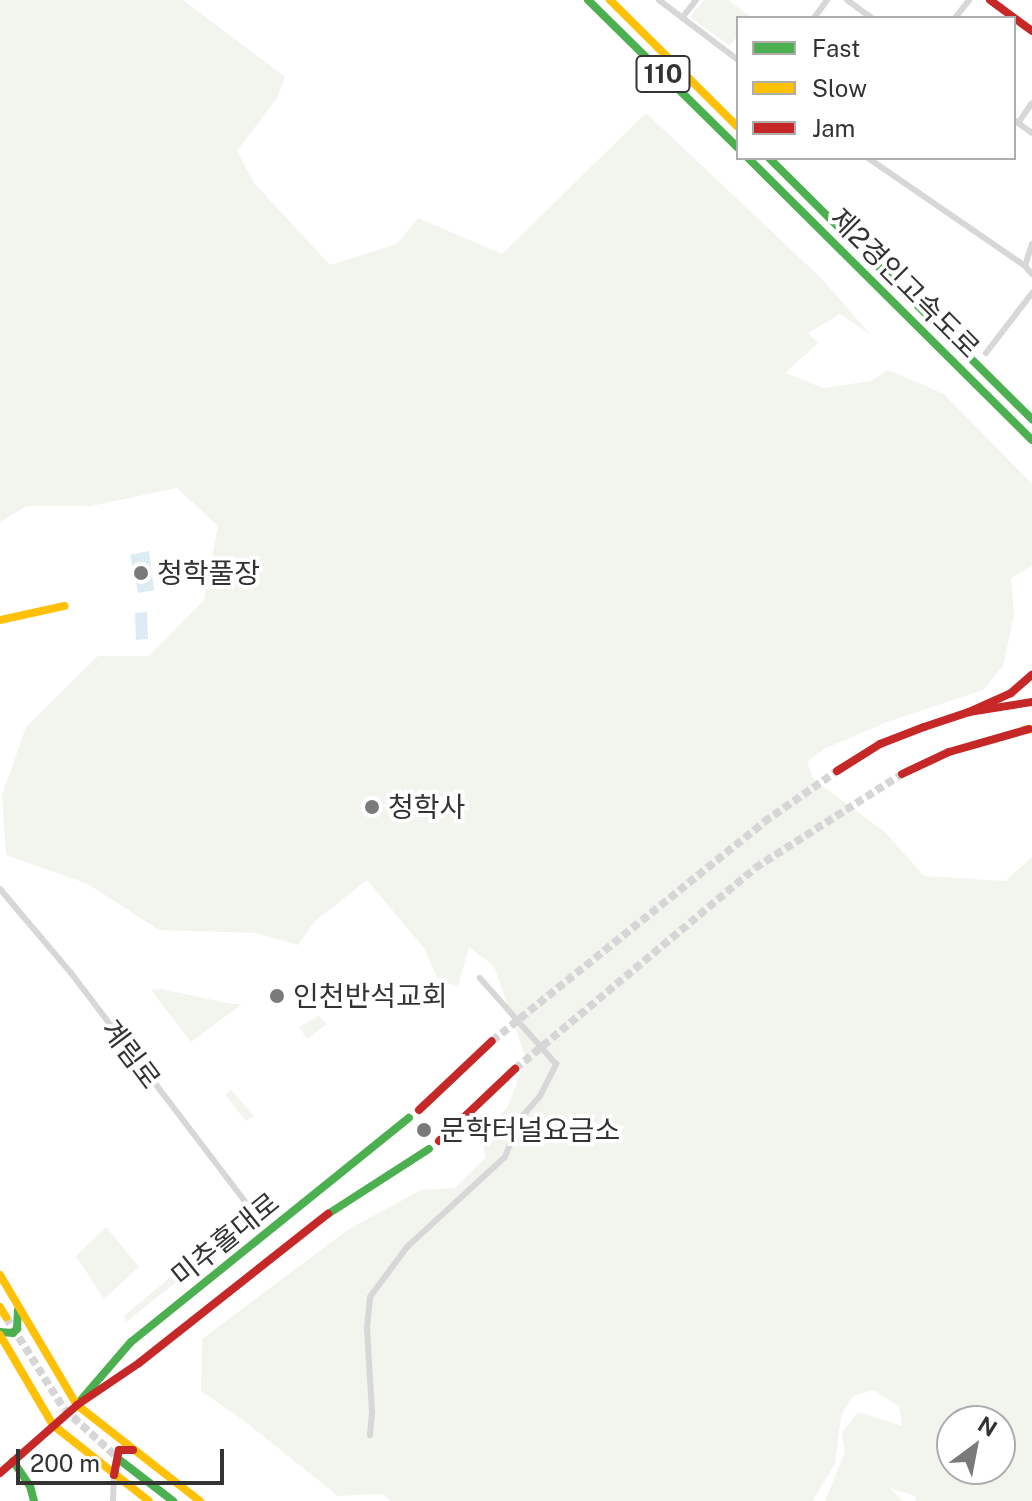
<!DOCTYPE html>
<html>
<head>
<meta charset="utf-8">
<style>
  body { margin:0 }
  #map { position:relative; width:1032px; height:1501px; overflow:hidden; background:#fff; font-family:"Public Sans","Noto Sans KR",sans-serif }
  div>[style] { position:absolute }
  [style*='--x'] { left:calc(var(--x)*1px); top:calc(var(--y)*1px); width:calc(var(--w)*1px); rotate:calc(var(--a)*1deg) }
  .green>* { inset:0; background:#f1f5ed }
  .water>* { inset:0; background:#ddebf3 }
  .secondary-tunnel>* { height:8px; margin-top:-4px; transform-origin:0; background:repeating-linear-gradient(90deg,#d6d6d6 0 8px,transparent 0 12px) }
  .street>* { height:6px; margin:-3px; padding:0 3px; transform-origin:3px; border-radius:3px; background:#d7d7d7 }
  .fast>* { height:8px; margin:-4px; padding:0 4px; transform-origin:4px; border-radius:4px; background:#4caf50 }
  .slow>* { height:8px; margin:-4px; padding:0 4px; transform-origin:4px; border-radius:4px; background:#ffc107 }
  .jam>* { height:8px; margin:-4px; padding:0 4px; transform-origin:4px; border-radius:4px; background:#c62828 }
  .dots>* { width:22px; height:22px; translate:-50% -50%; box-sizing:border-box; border:4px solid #fff; border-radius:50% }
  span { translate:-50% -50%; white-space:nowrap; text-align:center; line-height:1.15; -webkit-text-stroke:8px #fff; paint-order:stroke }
  .shield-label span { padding:2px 6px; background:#fff; border:2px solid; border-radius:6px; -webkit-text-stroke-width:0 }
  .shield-label { font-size:26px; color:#333; font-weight:700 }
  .street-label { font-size:28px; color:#333 }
  .poi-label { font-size:28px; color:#333 }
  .left { translate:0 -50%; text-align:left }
  .legend { position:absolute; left:736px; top:16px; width:280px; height:144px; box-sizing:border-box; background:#fff; border:2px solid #adadad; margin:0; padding:10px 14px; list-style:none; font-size:24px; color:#333 }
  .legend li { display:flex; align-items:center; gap:16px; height:40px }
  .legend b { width:40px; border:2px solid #adadad }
  .north { position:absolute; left:936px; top:1405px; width:80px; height:80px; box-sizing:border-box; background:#fff; border:2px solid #adadad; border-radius:50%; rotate:32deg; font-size:22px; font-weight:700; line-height:32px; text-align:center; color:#333 }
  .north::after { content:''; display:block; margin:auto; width:28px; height:36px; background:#7a7a7a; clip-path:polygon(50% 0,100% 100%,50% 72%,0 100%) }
  .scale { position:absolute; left:16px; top:1449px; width:208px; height:36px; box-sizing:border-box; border:4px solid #333; border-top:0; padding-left:10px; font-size:24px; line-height:28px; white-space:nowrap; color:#333; -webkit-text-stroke:6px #fff; paint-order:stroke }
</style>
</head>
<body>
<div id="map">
  <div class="green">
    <i style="clip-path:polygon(evenodd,0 0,183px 0,285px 77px,277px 98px,237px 151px,254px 183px,330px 265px,397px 244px,418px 218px,502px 254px,646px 113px,821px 278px,871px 335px,840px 314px,808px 333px,818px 343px,785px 373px,823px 388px,871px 381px,888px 370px,944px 394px,1032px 484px,1032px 566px,1011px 578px,1014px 615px,1003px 666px,983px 690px,887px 722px,824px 749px,807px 762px,814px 780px,885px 832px,924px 876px,1005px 881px,1032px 857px,1032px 1501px,916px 1501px,915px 1496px,890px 1488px,902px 1501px,825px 1501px,845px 1452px,842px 1432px,858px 1412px,902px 1426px,899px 1406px,873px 1390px,853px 1396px,841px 1416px,835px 1464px,812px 1501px,391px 1501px,382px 1494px,338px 1496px,243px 1420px,201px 1391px,202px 1339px,349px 1229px,421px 1190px,455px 1188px,486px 1157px,480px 1135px,507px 1108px,526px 1059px,494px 966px,469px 947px,458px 986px,438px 980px,424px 948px,367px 880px,315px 921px,298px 945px,256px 933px,159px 930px,88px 884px,6px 855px,2px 795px,26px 727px,98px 656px,149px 656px,204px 600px,218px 526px,177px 488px,91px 506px,27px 506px,0 522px,0 0,952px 1421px,1000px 1421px,1000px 1469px,952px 1469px,952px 1421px)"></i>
    <i style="clip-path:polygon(704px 0,728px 0,751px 17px,738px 18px,738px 35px,730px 46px,690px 17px)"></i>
    <i style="clip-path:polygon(161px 989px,232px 1004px,242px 1004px,191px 1042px,151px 990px)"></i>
    <i style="clip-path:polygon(319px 1016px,327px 1024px,307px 1039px,299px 1027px)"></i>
    <i style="clip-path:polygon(231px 1090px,254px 1116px,246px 1121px,225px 1095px)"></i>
    <i style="clip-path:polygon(243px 1216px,250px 1221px,249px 1224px,126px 1322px,124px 1316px)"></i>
    <i style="clip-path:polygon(106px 1227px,139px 1267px,104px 1299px,76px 1256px)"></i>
  </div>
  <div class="water">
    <i style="clip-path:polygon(149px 551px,154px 590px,138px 593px,130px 555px)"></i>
    <i style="clip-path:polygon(147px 612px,148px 639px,136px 640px,135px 613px)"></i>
  </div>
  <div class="secondary-tunnel">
    <i style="--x:492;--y:1041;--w:349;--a:-38.8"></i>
    <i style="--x:764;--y:822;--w:89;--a:-34.9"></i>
    <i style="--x:515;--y:1069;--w:313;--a:-39.9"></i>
    <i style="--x:755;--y:868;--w:174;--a:-32.6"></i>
    <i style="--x:6;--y:1317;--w:109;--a:57.8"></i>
    <i style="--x:64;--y:1409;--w:76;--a:42.3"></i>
  </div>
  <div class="street">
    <i style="--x:659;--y:0;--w:99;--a:37.2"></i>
    <i style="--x:847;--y:0;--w:31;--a:36"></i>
    <i style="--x:682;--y:18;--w:23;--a:-52"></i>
    <i style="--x:814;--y:18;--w:22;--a:-54"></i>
    <i style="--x:955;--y:18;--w:23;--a:-52"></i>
    <i style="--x:1014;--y:120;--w:22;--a:36"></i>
    <i style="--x:1018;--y:123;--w:24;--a:-55"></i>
    <i style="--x:868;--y:158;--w:191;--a:34.5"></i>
    <i style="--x:1032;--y:244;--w:23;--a:108"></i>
    <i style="--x:1025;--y:266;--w:11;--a:49"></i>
    <i style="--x:986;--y:353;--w:76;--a:-52.5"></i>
    <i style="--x:0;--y:889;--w:110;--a:49.8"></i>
    <i style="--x:71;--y:973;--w:312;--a:52.7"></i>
    <i style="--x:370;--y:1435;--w:23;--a:-85"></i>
    <i style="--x:372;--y:1412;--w:85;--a:-93.4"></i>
    <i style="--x:367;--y:1327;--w:30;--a:-84"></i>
    <i style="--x:370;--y:1297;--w:62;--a:-53.5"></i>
    <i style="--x:407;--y:1247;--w:133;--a:-42.6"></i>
    <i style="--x:505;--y:1157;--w:41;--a:-68.5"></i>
    <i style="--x:520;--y:1119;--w:30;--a:-49"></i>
    <i style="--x:540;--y:1096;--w:36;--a:-63"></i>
    <i style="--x:556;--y:1064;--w:115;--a:-131.5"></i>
    <i style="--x:113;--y:1501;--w:26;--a:-88"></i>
  </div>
  <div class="fast">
    <i style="--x:588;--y:0;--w:211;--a:44.6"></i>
    <i style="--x:748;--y:158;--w:400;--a:44.8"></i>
    <i style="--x:769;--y:158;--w:371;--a:44.8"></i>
    <i style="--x:328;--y:1214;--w:120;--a:-32.8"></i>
    <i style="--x:0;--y:1332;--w:13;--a:4"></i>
    <i style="--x:13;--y:1333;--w:6;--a:-45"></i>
    <i style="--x:17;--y:1329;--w:19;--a:-87"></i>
    <i style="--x:80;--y:1401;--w:78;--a:-49.2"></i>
    <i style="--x:131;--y:1342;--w:357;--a:-38.9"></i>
    <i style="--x:13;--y:1461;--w:30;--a:56"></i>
    <i style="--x:30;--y:1486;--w:16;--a:75"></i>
    <i style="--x:121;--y:1461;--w:66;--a:37.6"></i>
  </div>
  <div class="slow">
    <i style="--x:610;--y:0;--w:180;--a:44.8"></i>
    <i style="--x:0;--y:620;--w:66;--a:-12.3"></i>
    <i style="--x:1024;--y:730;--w:8;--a:-7"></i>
    <i style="--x:0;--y:1275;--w:151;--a:59.4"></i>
    <i style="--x:77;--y:1405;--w:156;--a:38"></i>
    <i style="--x:0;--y:1307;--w:12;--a:59"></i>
    <i style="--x:0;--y:1335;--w:104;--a:59.5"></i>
    <i style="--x:53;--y:1425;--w:122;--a:38.4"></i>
  </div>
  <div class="jam">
    <i style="--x:990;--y:0;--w:52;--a:36.4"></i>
    <i style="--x:969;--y:712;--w:46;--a:-24.3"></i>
    <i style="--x:1011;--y:693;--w:28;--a:-41"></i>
    <i style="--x:837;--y:771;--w:51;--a:-32.1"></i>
    <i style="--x:880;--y:744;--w:47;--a:-21.1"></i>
    <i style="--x:924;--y:727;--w:47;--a:-18.4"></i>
    <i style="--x:969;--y:712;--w:64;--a:-9"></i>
    <i style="--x:902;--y:774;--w:52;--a:-25.1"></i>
    <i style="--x:949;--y:752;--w:83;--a:-16"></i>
    <i style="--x:419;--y:1110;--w:100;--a:-43.4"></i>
    <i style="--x:439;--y:1141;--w:105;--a:-43.5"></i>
    <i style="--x:0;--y:1473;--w:103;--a:-41.4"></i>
    <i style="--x:77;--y:1405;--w:75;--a:-34.1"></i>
    <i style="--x:139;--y:1363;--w:241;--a:-38.3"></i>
    <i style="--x:114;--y:1475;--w:25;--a:-79"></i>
    <i style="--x:119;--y:1450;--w:14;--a:0"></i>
  </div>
  <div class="dots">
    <i style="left:141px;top:573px;background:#7a7a7a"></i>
    <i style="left:372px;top:807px;background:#7a7a7a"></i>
    <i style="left:277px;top:996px;background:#7a7a7a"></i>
    <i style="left:424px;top:1130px;background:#7a7a7a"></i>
  </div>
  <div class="shield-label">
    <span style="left:663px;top:74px">110</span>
  </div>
  <div class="street-label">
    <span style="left:905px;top:283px;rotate:45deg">제2경인고속도로</span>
    <span style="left:131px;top:1054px;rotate:53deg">계림로</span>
    <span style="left:225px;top:1239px;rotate:-39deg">미추홀대로</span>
  </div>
  <div class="poi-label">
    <span class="left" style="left:157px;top:573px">청학풀장</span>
    <span class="left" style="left:388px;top:807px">청학사</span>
    <span class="left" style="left:293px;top:996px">인천반석교회</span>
    <span class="left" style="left:440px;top:1130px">문학터널요금소</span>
  </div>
  <ul class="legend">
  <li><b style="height:10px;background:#4caf50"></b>Fast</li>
  <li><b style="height:10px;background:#ffc107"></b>Slow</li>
  <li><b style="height:10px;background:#c62828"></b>Jam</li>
  </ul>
  <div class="north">N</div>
  <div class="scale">200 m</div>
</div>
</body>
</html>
